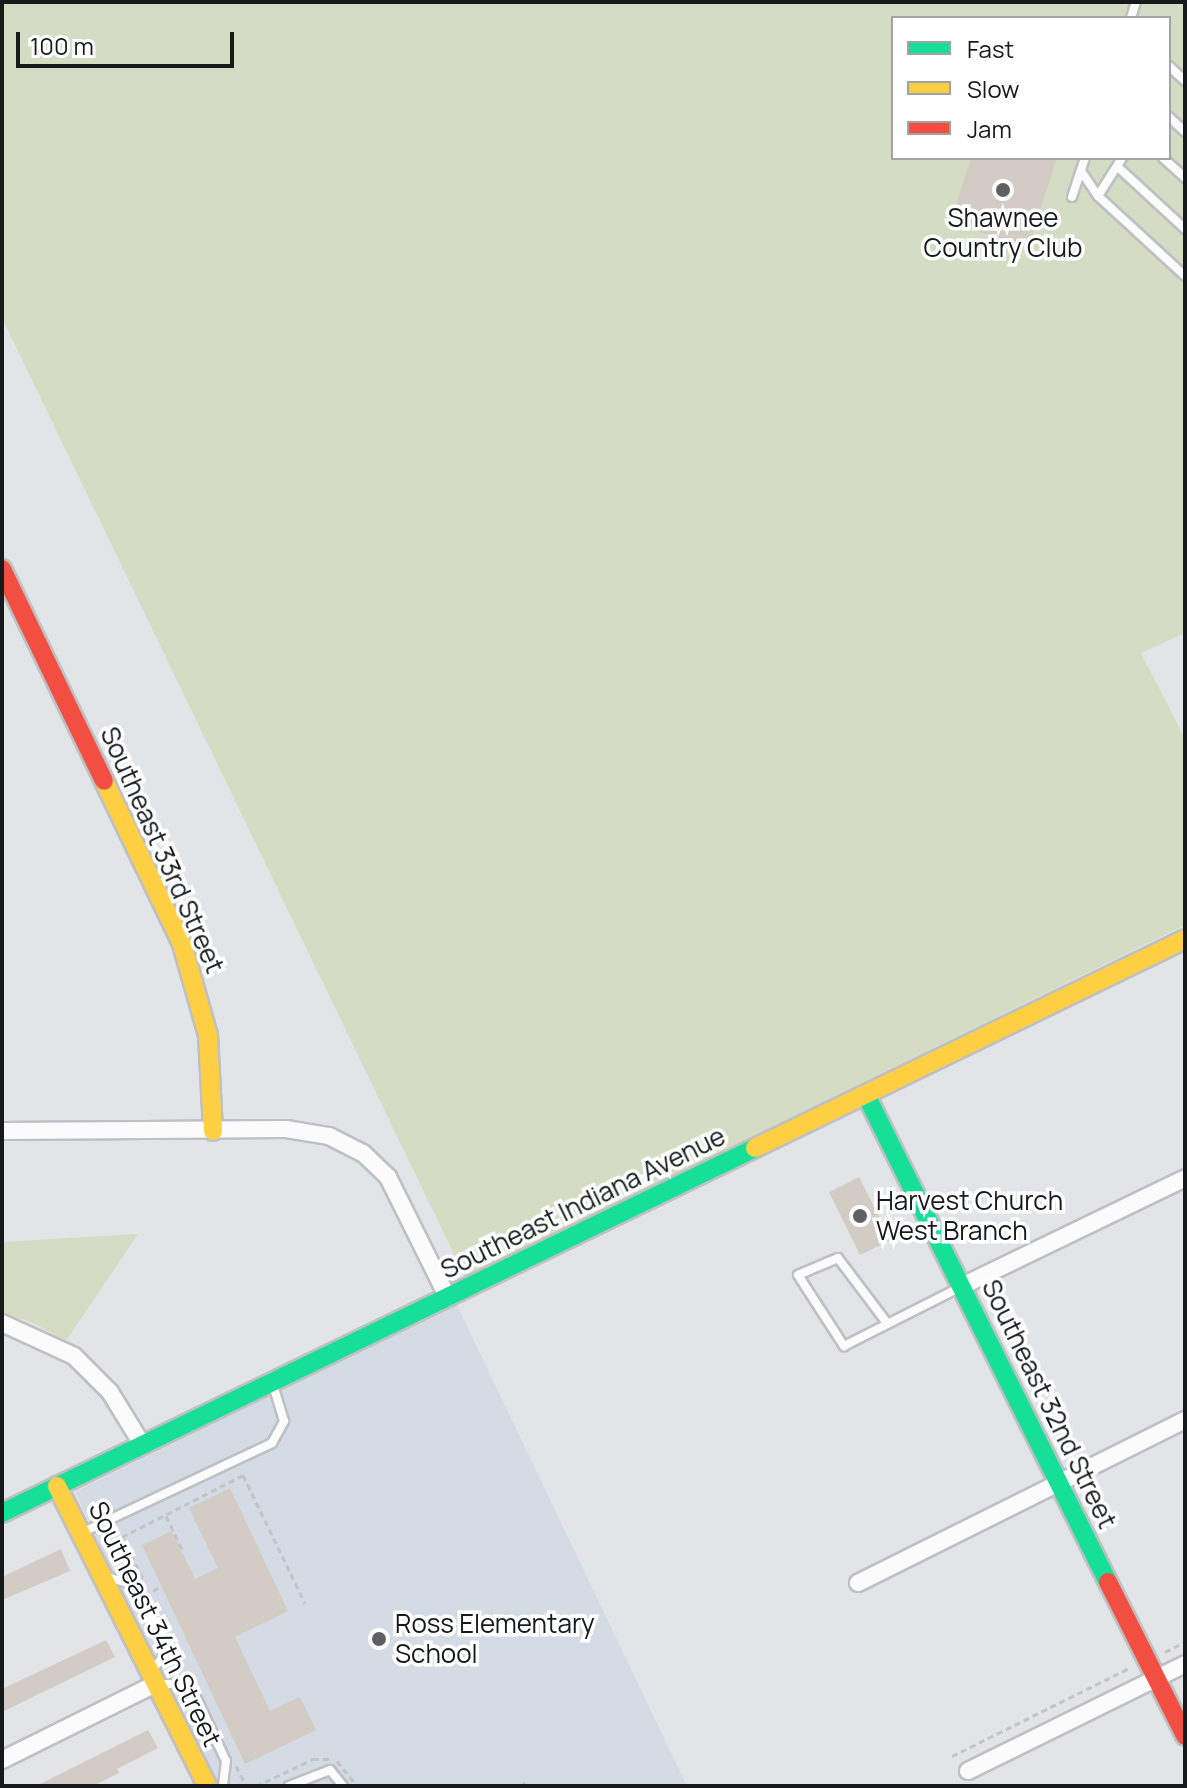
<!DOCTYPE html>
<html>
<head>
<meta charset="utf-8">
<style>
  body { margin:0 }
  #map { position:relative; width:1187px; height:1788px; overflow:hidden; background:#e2e5e8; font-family:Manrope,sans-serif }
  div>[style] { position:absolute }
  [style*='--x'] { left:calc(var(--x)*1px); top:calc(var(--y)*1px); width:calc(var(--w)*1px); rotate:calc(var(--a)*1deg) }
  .built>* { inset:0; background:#d4dbe4 }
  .green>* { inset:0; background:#d4ddc3 }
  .building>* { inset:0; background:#d3ccc5 }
  .path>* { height:3px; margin-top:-1.5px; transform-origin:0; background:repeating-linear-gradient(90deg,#c3c4c5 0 6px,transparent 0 10px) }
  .roads { filter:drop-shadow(2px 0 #bec0c3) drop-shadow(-2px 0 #bec0c3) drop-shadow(0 2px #bec0c3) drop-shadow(0 -2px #bec0c3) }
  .lane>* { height:8px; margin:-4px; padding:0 4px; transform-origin:4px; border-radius:4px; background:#fbfbfc }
  .street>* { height:16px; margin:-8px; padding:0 8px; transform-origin:8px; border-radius:8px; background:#fbfbfc }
  .fast>* { height:18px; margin:-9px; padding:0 9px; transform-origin:9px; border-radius:9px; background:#16e098 }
  .slow>* { height:18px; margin:-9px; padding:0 9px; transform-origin:9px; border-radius:9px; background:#ffcf43 }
  .jam>* { height:18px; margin:-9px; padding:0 9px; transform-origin:9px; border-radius:9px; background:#f24e42 }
  .dots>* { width:22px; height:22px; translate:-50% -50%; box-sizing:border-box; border:4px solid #fff; border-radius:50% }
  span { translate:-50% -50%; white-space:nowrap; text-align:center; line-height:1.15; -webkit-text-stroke:7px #fff; paint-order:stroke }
  .poi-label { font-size:26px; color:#17191b }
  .left { translate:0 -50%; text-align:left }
  .street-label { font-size:26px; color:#17191b }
  .frame { position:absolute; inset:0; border:4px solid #17191b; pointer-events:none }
  .legend { position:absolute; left:891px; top:16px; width:280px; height:144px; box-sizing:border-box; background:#fff; border:2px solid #a2a3a4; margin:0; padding:10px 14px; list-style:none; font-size:24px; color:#17191b }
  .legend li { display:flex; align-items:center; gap:16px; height:40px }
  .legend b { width:40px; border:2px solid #a2a3a4 }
  .scale { position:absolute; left:16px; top:32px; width:218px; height:36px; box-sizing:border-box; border:4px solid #17191b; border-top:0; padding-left:10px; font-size:24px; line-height:28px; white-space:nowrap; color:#17191b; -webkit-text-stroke:6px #fff; paint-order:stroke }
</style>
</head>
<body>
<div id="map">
  <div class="built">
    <i style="clip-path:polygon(456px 1303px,687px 1786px,213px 1786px,75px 1492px)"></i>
  </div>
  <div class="green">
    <i style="clip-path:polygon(evenodd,2px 2px,1185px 2px,1185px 633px,1141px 653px,1185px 739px,1185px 925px,465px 1277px,2px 318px,2px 2px,893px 18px,1169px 18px,1169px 158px,893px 158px,893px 18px)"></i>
    <i style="clip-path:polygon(138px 1234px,66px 1341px,29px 1321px,2px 1314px,2px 1242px)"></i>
  </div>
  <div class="building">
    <i style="clip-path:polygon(971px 158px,1057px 158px,1028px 248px,950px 222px)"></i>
    <i style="clip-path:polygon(859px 1177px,891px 1240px,860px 1255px,829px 1192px)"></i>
    <i style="clip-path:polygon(230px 1488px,288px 1611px,235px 1637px,270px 1711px,300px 1697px,316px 1730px,245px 1764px,142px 1545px,172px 1531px,195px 1579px,218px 1568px,189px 1508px)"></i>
    <i style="clip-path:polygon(61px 1549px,70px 1571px,2px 1600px,2px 1577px)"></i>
    <i style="clip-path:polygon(106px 1640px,115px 1657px,2px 1712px,2px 1689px)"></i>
    <i style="clip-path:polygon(148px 1730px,158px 1748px,117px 1769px,119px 1773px,93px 1786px,36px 1786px)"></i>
  </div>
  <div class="path">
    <i style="--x:166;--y:1516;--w:39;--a:64"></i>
    <i style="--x:122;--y:1537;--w:136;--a:-27.1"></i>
    <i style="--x:243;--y:1475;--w:142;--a:64.2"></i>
    <i style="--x:106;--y:1545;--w:18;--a:-27"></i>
    <i style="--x:122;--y:1537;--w:46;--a:62.9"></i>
    <i style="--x:153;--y:1591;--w:9;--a:-32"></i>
    <i style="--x:1165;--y:1652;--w:22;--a:-27"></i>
    <i style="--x:952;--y:1756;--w:200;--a:-26.4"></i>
    <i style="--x:337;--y:1761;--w:32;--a:51"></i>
    <i style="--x:236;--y:1766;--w:22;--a:63"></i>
    <i style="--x:523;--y:1782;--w:5;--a:53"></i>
    <i style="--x:256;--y:1786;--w:63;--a:-25.3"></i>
    <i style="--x:313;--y:1759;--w:17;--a:0"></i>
  </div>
  <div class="roads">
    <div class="lane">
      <i style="--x:1131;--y:18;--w:17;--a:-73"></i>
      <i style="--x:1169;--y:66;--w:22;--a:43"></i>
      <i style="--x:1169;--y:117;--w:22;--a:43"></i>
      <i style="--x:1163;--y:158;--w:30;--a:42"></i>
      <i style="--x:1119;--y:168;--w:90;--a:42.7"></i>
      <i style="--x:1081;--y:171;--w:30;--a:56"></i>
      <i style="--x:1098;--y:196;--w:45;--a:-57.7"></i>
      <i style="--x:1098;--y:196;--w:118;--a:42.6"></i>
      <i style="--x:1072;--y:197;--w:41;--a:-71.6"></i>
      <i style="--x:887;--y:1323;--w:81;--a:-127"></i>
      <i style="--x:838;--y:1258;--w:43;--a:157"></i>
      <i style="--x:798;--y:1275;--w:85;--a:57.1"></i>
      <i style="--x:844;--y:1346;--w:131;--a:-26.8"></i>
      <i style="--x:81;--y:1533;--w:211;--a:-25.2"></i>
      <i style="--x:272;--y:1443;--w:25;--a:-61"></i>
      <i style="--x:284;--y:1421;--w:37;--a:-107"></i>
      <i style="--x:107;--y:1577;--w:26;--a:16"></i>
      <i style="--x:132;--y:1584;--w:12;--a:48"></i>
      <i style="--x:140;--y:1593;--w:47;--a:63.4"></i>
      <i style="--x:161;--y:1635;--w:23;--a:85"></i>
      <i style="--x:163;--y:1658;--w:18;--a:135"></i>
      <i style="--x:159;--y:1684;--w:23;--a:0"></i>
      <i style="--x:182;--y:1684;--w:15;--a:37"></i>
      <i style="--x:194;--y:1693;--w:75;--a:64.8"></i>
      <i style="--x:226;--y:1761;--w:25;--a:97"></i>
      <i style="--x:289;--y:1786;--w:44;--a:-21.3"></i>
      <i style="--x:330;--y:1770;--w:21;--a:51"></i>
    </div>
    <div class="street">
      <i style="--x:2;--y:1131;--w:284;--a:-0.4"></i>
      <i style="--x:286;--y:1129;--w:44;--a:9.2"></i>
      <i style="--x:329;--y:1136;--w:38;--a:27"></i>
      <i style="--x:363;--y:1153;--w:35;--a:44"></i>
      <i style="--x:388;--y:1177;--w:135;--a:63.6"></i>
      <i style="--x:962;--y:1286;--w:248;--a:-25.8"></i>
      <i style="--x:2;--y:1323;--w:79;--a:24.6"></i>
      <i style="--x:74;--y:1356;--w:51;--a:45"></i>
      <i style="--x:110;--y:1392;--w:61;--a:58.4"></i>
      <i style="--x:858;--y:1583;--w:365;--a:-26.5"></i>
      <i style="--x:2;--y:1760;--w:171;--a:-26.4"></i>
      <i style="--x:968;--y:1771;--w:242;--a:-26.2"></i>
    </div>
    <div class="fast">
      <i style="--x:866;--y:1095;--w:544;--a:63.58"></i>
      <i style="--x:2;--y:1513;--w:837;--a:-25.86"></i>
    </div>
    <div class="slow">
      <i style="--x:104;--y:781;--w:181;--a:64.4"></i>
      <i style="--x:182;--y:944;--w:95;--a:74.1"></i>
      <i style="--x:208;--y:1035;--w:96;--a:87"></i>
      <i style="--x:755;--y:1148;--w:478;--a:-25.9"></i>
      <i style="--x:57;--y:1486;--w:335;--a:63.4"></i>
    </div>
    <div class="jam">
      <i style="--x:2;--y:569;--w:235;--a:64.3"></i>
      <i style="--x:1108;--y:1582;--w:172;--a:63.4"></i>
    </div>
  </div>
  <div class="dots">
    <i style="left:1003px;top:190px;background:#5e6063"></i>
    <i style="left:860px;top:1216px;background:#5e6063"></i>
    <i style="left:379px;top:1639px;background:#5e6063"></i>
  </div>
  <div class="poi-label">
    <span style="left:1003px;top:233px">Shawnee<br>Country Club</span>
    <span class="left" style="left:876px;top:1216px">Harvest Church<br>West Branch</span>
    <span class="left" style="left:395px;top:1639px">Ross Elementary<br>School</span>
  </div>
  <div class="street-label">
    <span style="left:162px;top:850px;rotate:66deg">Southeast 33rd Street</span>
    <span style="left:583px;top:1203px;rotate:-26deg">Southeast Indiana Avenue</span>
    <span style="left:1049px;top:1404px;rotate:64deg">Southeast 32nd Street</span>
    <span style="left:155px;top:1624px;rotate:64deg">Southeast 34th Street</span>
  </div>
  <div class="frame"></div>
  <ul class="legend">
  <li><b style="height:10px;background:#16e098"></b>Fast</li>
  <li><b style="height:10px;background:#ffcf43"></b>Slow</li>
  <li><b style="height:10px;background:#f24e42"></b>Jam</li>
  </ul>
  <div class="scale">100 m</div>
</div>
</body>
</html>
